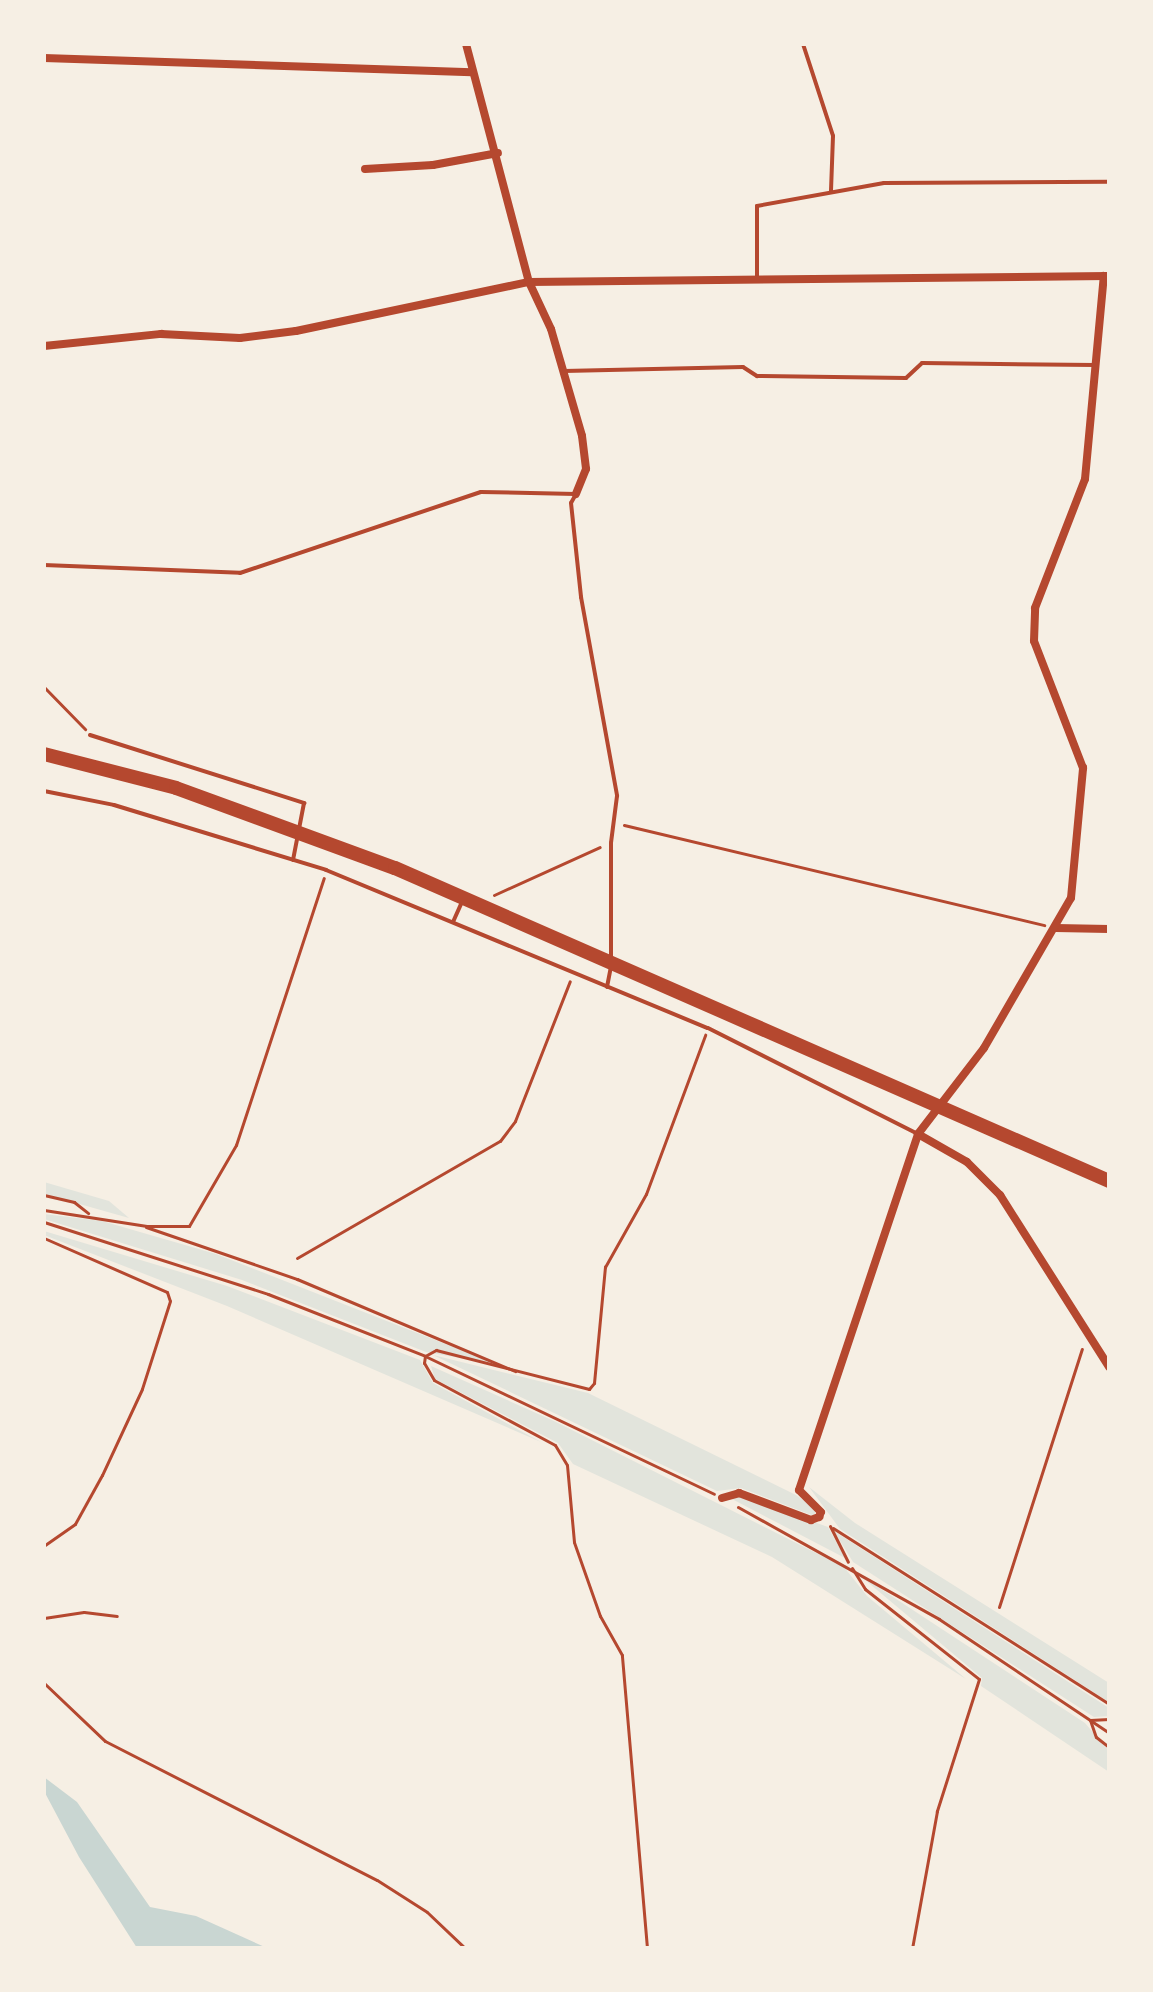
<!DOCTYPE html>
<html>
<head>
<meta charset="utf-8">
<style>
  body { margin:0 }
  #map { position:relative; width:1153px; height:1992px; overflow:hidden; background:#f6efe4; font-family:"DM Sans",sans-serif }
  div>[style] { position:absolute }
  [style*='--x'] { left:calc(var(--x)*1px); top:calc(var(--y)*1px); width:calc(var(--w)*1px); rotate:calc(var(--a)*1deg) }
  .green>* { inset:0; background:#e2e4dc }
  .water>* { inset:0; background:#c9d6d2 }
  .path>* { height:3px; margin:-1.5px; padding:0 1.5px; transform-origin:1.5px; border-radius:1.5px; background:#b5482f }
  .service>* { height:4px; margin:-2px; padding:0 2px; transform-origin:2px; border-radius:2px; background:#b5482f }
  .minor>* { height:8px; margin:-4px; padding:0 4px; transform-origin:4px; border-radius:4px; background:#b5482f }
  .primary>* { height:14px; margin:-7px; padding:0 7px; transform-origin:7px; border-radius:7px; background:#b5482f }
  span { translate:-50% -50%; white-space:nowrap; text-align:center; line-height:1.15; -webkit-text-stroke:6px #f6efe4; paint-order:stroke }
  .frame { position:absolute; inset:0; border:46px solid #f6efe4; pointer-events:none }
</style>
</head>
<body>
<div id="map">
  <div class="green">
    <i style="clip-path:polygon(44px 1182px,109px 1201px,129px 1218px,44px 1194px)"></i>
    <i style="clip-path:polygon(44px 1214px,102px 1221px,216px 1254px,499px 1365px,426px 1352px,242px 1280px,44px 1219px)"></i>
    <i style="clip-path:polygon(44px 1231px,227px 1286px,420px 1360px,433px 1383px,541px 1442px,227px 1306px,44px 1235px)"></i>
    <i style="clip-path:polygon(433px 1355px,588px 1393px,796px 1495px,816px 1509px,814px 1516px,741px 1488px,717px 1491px)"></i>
    <i style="clip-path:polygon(431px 1366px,554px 1421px,844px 1567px,867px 1596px,966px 1679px,772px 1557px,573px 1464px,558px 1443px,435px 1379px)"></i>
    <i style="clip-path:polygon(809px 1487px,855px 1523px,1109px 1683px,1109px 1702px,840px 1529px)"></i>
    <i style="clip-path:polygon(741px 1496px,828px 1527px,845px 1558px,732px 1499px)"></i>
    <i style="clip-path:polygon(834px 1531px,1109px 1708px,1109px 1716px,1094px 1717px,853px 1562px)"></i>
    <i style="clip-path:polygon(858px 1574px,1085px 1723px,1109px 1751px,1109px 1772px,981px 1686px,982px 1678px)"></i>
  </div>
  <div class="water">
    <i style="clip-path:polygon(44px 1777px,77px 1802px,150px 1907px,196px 1916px,267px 1948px,137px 1948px,79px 1857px,44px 1791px)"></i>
  </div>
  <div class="path">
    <i style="--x:44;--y:687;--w:59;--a:45.7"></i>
    <i style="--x:624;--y:825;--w:432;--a:13.4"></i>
    <i style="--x:494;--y:895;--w:116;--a:-24.4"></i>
    <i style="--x:44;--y:1195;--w:31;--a:13"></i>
    <i style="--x:74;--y:1202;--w:18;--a:38"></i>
    <i style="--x:44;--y:1210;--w:104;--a:8.8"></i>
    <i style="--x:147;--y:1226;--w:42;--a:0"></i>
    <i style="--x:189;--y:1226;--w:94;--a:-59.9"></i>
    <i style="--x:236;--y:1145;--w:281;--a:-71.8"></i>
    <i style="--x:44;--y:1222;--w:235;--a:17.8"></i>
    <i style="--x:268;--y:1294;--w:169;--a:21.5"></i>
    <i style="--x:425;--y:1356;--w:320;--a:25.5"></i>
    <i style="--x:146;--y:1227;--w:160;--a:19"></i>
    <i style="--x:297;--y:1279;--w:237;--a:22.9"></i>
    <i style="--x:44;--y:1238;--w:134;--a:23.7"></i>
    <i style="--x:167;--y:1292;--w:9;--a:72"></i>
    <i style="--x:170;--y:1301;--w:92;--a:107.7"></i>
    <i style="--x:142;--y:1389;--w:95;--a:114.9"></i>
    <i style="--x:102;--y:1475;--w:56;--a:118.9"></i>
    <i style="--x:75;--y:1524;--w:38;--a:145"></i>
    <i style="--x:297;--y:1258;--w:234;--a:-30"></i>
    <i style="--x:500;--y:1141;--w:25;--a:-53"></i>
    <i style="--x:515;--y:1121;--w:150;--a:-68.6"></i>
    <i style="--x:738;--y:1507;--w:230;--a:29.1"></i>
    <i style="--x:939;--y:1619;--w:205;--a:33.8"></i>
    <i style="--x:830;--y:1526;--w:40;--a:63.4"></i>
    <i style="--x:833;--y:1528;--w:327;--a:32.5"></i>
    <i style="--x:852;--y:1568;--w:25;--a:58"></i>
    <i style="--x:865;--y:1589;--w:145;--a:38.3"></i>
    <i style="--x:979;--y:1679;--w:139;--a:107.7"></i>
    <i style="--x:937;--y:1811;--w:139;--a:100.3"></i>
    <i style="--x:999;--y:1607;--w:271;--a:-72.2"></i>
    <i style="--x:44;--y:1618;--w:40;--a:-8.5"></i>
    <i style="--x:84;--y:1612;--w:33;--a:7"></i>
    <i style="--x:44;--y:1683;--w:84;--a:43.6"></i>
    <i style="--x:105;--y:1741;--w:305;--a:27.1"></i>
    <i style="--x:377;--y:1880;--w:59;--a:32.6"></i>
    <i style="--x:427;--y:1912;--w:52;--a:43.5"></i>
    <i style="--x:1109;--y:1719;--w:19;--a:177"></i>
    <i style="--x:1090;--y:1720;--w:18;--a:71"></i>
    <i style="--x:1096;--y:1737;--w:16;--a:38"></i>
    <i style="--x:647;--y:1948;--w:294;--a:-94.9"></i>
    <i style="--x:622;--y:1655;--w:45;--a:-119.4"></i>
    <i style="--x:600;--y:1616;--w:78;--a:-109.4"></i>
    <i style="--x:574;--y:1542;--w:77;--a:-95.2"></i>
    <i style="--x:567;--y:1465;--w:23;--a:-121"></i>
    <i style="--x:555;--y:1445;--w:137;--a:-151.8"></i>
    <i style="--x:434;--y:1380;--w:20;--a:-120"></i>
    <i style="--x:424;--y:1363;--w:7;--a:-82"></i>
    <i style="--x:425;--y:1356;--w:13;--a:-29"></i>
    <i style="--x:436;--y:1350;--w:158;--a:14.3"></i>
    <i style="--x:589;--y:1389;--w:8;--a:-50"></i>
    <i style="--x:594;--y:1383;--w:117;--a:-84.6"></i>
    <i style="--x:605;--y:1267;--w:84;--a:-60.7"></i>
    <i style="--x:646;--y:1194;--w:170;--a:-69.6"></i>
  </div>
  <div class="service">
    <i style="--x:803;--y:44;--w:97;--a:71.9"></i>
    <i style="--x:833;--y:136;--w:55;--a:92.1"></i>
    <i style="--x:757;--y:280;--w:74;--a:-90"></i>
    <i style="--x:757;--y:206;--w:129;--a:-10.3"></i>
    <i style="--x:884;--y:183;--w:225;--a:-0.3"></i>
    <i style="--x:564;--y:371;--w:179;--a:-1.3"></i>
    <i style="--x:743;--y:367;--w:17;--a:33"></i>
    <i style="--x:757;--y:376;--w:149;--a:0.8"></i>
    <i style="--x:906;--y:378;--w:22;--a:-43"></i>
    <i style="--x:922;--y:363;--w:173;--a:0.7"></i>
    <i style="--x:44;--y:565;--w:196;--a:2.3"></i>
    <i style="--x:240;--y:573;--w:254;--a:-18.6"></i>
    <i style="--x:481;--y:492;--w:95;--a:1.2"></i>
    <i style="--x:576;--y:494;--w:10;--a:119"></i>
    <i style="--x:571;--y:503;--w:95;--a:83.9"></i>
    <i style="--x:581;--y:597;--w:202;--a:79.7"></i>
    <i style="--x:617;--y:796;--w:47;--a:97.3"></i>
    <i style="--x:611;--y:843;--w:114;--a:90"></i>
    <i style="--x:90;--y:735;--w:225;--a:17.6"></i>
    <i style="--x:304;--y:803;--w:58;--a:100.9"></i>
    <i style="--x:44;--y:791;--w:71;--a:11.3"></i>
    <i style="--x:114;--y:805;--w:222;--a:17"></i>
    <i style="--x:326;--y:870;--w:413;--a:22.5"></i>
    <i style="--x:708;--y:1028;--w:233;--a:26.8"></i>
    <i style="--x:453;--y:922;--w:24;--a:-66"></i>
    <i style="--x:607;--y:987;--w:21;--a:-79"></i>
  </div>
  <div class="minor">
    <i style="--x:466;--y:44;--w:246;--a:75.2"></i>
    <i style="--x:529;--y:282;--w:52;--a:64.9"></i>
    <i style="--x:551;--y:329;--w:111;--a:73.8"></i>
    <i style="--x:582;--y:436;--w:33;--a:83"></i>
    <i style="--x:586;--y:469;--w:27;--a:112"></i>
    <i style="--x:44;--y:58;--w:428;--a:1.9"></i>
    <i style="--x:365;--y:169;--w:68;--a:-3.4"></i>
    <i style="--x:433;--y:165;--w:66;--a:-10.5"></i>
    <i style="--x:44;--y:346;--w:118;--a:-5.9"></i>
    <i style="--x:161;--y:334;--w:79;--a:2.9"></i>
    <i style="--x:240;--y:338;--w:56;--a:-7.1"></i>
    <i style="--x:296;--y:331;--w:238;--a:-11.9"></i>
    <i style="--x:529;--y:282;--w:579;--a:-0.59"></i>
    <i style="--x:1056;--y:928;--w:53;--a:1.1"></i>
    <i style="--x:918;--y:1134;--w:56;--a:29.7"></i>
    <i style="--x:967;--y:1162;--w:47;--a:45"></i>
    <i style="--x:1000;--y:1195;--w:204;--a:57.6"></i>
    <i style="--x:722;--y:1498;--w:18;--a:-16"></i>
    <i style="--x:739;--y:1493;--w:77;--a:20.6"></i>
    <i style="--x:811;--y:1520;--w:9;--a:-21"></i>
    <i style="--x:819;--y:1517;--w:5;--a:-68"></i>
    <i style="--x:821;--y:1512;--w:31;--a:-135"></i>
    <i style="--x:799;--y:1490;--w:375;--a:-71.5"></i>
    <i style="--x:918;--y:1134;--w:108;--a:-52.5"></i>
    <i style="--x:984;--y:1048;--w:173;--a:-59.9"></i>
    <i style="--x:1071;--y:898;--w:131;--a:-84.7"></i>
    <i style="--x:1083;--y:768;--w:136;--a:-111.1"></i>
    <i style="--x:1034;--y:641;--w:33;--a:-88"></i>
    <i style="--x:1035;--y:608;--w:138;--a:-68.8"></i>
    <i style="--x:1085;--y:479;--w:204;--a:-84.7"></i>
  </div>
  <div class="primary">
    <i style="--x:44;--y:754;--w:136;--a:14.4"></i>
    <i style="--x:176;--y:788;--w:233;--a:20.1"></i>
    <i style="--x:395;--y:868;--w:780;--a:23.67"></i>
  </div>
  <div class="frame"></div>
</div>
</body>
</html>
